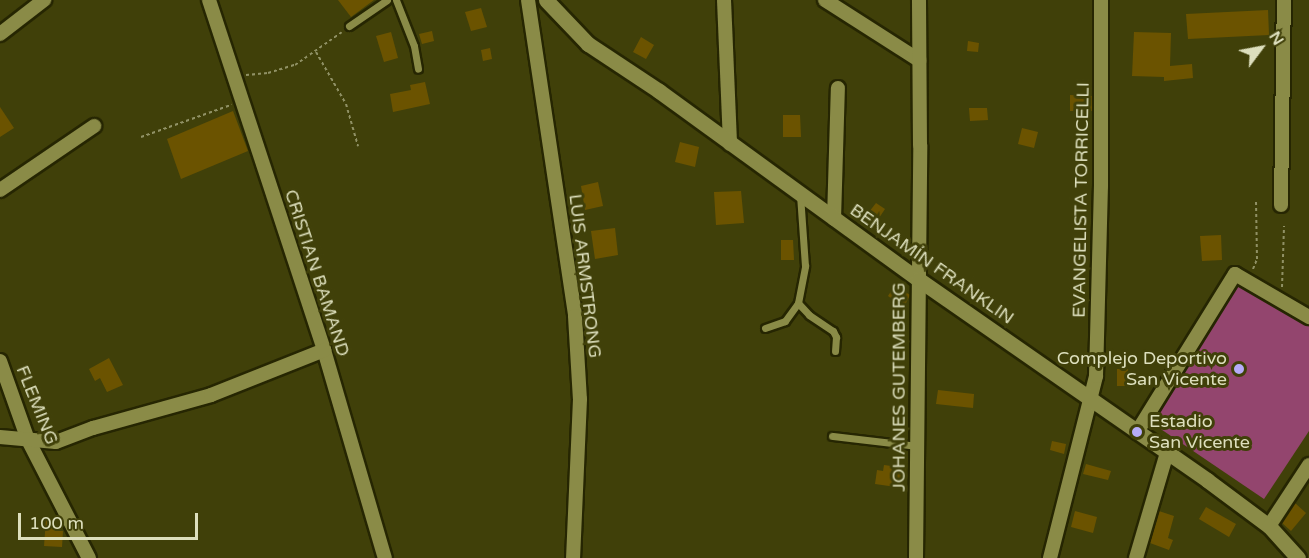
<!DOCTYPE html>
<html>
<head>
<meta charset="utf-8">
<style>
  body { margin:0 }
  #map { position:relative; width:1309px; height:558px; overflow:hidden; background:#404009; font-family:"Varela Round",sans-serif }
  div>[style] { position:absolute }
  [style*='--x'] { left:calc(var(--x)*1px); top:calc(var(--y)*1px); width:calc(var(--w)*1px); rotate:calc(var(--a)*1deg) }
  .green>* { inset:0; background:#93456e }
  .building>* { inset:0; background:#6b5300 }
  .path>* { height:2px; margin-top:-1px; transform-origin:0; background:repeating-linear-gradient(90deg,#909165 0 3px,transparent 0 6px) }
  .roads { filter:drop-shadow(2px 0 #262602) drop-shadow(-2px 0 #262602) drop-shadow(0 2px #262602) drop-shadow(0 -2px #262602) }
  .service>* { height:7px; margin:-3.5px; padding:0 3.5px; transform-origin:3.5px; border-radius:3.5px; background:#8a8b47 }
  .minor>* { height:14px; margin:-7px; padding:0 7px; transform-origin:7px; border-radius:7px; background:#8a8b47 }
  .tertiary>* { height:15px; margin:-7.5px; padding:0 7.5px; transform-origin:7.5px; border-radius:7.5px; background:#8a8b47 }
  .dots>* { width:16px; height:16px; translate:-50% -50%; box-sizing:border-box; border:3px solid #404009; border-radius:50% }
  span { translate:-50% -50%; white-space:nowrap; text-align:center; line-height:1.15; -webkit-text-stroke:6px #404009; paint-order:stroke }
  .street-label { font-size:18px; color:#dddfbd }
  .poi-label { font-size:18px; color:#dddfbd }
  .right { translate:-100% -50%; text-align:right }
  .left { translate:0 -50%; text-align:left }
  .north { position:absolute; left:1231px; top:18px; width:60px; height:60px; -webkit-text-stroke:4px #404009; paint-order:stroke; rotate:58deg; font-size:16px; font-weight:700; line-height:24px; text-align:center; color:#dddfbd }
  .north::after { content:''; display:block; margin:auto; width:21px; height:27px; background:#dddfbd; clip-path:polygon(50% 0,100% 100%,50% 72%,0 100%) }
  .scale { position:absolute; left:18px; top:513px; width:180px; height:27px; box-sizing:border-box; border:3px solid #dddfbd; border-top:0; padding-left:8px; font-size:18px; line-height:21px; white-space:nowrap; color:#dddfbd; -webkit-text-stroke:4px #404009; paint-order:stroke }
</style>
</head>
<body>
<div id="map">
  <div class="green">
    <i style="clip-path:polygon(1232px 272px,1309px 323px,1309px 431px,1264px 499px,1140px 415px)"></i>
  </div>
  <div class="building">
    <i style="clip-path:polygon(338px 0,374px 0,351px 17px)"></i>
    <i style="clip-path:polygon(481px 8px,487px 27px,471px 31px,465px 12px)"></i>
    <i style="clip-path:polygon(1268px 10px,1269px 35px,1188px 39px,1186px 14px)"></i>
    <i style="clip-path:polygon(432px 31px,434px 41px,422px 44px,419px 34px)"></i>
    <i style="clip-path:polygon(391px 32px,398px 58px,384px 62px,376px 36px)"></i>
    <i style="clip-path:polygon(1134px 32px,1171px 33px,1170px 66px,1192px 64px,1193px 78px,1164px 81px,1164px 77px,1132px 76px)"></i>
    <i style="clip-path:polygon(641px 37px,654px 45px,646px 59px,633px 52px)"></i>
    <i style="clip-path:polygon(968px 41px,979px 43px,978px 52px,967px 51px)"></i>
    <i style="clip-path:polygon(490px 48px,492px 59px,483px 61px,481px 50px)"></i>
    <i style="clip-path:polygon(425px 82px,430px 104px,393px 112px,390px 94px,411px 90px,410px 85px)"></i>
    <i style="clip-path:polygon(1070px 95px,1092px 96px,1092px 111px,1070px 111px)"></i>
    <i style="clip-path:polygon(0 107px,14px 128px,0 137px)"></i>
    <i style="clip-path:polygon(969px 108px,987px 108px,988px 120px,970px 121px)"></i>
    <i style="clip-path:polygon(233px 111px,248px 151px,181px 179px,167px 139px)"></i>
    <i style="clip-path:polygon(783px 115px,800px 115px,801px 137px,783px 137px)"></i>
    <i style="clip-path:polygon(1022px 128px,1038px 132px,1034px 148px,1018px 144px)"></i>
    <i style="clip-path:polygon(680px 142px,699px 147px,695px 167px,675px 162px)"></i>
    <i style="clip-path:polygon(598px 182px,603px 206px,585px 210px,581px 186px)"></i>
    <i style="clip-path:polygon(741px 191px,744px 223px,716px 225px,714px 192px)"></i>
    <i style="clip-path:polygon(876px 203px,885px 209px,879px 218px,869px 212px)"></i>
    <i style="clip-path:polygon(615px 228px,618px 255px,595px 259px,591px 231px)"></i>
    <i style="clip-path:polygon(1221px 235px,1222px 260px,1202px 261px,1200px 236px)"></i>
    <i style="clip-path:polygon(781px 240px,793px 240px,794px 260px,781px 260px)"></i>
    <i style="clip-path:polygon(895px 285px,910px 295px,904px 307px,888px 296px)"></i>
    <i style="clip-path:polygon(109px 358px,123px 385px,107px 392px,100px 378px,95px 381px,89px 369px)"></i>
    <i style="clip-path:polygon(1117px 369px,1128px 369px,1127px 386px,1117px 386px)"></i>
    <i style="clip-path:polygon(938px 390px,974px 394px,973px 408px,936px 404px)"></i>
    <i style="clip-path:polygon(1052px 441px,1066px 444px,1064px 454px,1050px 450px)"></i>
    <i style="clip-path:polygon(1086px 464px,1111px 471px,1108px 480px,1083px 474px)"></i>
    <i style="clip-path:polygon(884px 465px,906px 468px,903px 488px,875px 484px,877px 470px,883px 471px)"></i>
    <i style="clip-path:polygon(1295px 503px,1306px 513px,1291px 531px,1282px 523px)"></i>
    <i style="clip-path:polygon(1206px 507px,1236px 524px,1229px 537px,1199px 519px)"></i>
    <i style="clip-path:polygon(1075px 511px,1097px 517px,1093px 533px,1071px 527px)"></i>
    <i style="clip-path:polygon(1159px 511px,1174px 516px,1168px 538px,1173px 540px,1169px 550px,1150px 543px)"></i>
    <i style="clip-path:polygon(46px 519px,55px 519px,55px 531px,63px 531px,62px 547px,44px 546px)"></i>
  </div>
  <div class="path">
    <i style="--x:316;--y:52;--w:60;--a:60"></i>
    <i style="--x:346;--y:104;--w:44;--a:74.1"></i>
    <i style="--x:246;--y:75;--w:22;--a:-5"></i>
    <i style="--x:268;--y:73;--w:28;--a:-17"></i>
    <i style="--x:295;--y:65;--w:57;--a:-35.1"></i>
    <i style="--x:141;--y:137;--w:96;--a:-19.6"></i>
    <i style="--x:1253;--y:269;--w:11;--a:-68"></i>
    <i style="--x:1257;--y:259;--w:57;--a:-91"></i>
    <i style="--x:1282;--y:287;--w:61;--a:-88.1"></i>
  </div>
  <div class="roads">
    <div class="service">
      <i style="--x:396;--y:0;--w:49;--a:68.6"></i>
      <i style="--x:414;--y:46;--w:23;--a:80"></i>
      <i style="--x:349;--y:26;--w:46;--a:-34.4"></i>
      <i style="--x:798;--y:303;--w:16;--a:47"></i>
      <i style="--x:809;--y:315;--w:29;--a:34"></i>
      <i style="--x:833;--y:331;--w:7;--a:63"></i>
      <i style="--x:836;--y:337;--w:14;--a:94"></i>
      <i style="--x:765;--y:328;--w:21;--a:-19"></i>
      <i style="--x:785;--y:321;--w:22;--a:-54"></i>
      <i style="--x:798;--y:303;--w:38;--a:-79"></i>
      <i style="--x:805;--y:266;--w:71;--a:-94"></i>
      <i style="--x:832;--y:436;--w:87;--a:6.6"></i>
    </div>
    <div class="minor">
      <i style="--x:209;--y:0;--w:368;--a:71.8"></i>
      <i style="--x:324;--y:350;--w:217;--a:73.7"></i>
      <i style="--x:528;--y:0;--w:319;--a:81.5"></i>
      <i style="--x:575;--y:316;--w:83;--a:86.6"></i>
      <i style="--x:580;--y:399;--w:159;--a:92.5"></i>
      <i style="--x:724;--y:0;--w:144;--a:87.6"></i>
      <i style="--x:825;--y:0;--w:112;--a:32.6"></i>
      <i style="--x:0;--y:34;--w:56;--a:-37.7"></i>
      <i style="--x:0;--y:190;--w:114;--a:-34.2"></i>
      <i style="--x:1281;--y:205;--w:205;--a:-89.2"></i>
      <i style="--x:834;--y:219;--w:131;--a:-88.3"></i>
      <i style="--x:0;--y:361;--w:84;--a:70.5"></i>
      <i style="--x:28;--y:440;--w:133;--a:62.7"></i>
      <i style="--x:1137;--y:432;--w:186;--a:-58.2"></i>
      <i style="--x:1235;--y:274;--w:86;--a:30.2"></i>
      <i style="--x:0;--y:437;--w:56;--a:5.1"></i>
      <i style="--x:56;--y:442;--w:40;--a:-21"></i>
      <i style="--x:93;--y:428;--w:123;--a:-15.6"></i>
      <i style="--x:211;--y:395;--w:122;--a:-21.7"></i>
      <i style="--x:1269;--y:526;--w:73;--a:-56.7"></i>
      <i style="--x:916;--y:558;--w:413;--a:-89.4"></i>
      <i style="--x:920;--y:145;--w:145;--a:-90.4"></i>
      <i style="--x:1050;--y:558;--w:188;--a:-75.8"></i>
      <i style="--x:1096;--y:376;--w:190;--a:-88.5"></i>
      <i style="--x:1101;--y:186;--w:186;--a:-90"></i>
      <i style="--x:1136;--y:558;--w:109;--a:-73.6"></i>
    </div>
    <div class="tertiary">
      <i style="--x:546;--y:0;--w:61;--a:46.3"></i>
      <i style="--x:588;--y:44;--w:85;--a:33.5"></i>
      <i style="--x:659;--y:91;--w:320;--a:36"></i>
      <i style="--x:918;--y:279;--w:352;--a:34.8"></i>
      <i style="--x:1207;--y:480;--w:77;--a:36.6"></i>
      <i style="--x:1269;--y:526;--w:43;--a:47.8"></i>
    </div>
  </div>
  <div class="dots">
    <i style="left:1239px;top:369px;background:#b6acf8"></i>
    <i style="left:1137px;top:432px;background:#b6acf8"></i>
  </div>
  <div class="street-label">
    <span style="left:1081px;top:200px;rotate:-89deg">EVANGELISTA TORRICELLI</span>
    <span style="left:932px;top:264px;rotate:35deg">BENJAMÍN FRANKLIN</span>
    <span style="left:317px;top:273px;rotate:72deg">CRISTIAN BAMAND</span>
    <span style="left:585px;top:276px;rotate:83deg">LUIS ARMSTRONG</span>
    <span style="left:899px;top:387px;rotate:-90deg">JOHANES GUTEMBERG</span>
    <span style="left:37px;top:405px;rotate:68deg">FLEMING</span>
  </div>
  <div class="poi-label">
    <span class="right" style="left:1227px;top:369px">Complejo Deportivo<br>San Vicente</span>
    <span class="left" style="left:1149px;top:432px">Estadio<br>San Vicente</span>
  </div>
  <div class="north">N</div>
  <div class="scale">100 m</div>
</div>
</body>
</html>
